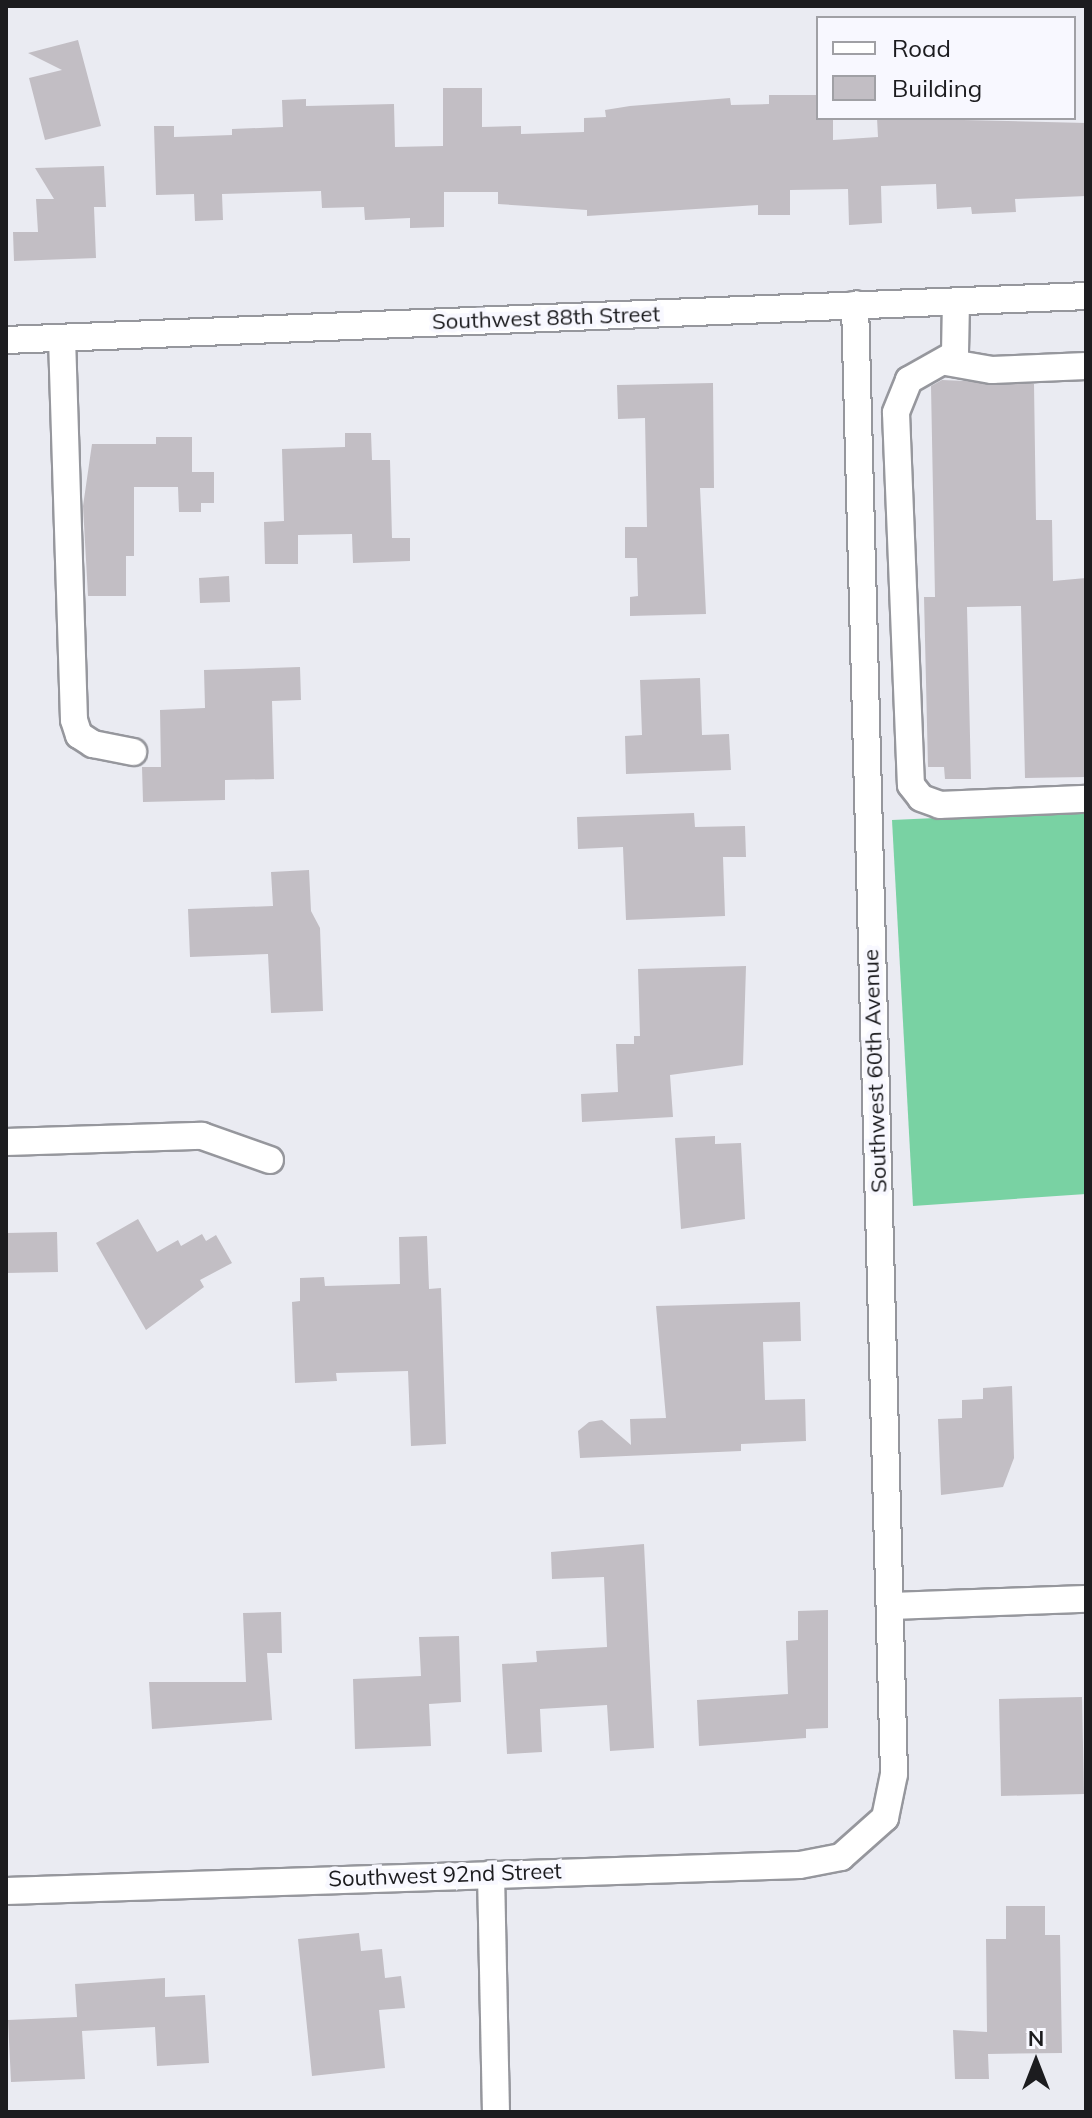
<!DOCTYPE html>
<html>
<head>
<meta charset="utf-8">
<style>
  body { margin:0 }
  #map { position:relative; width:1092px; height:2118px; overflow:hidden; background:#eaebf2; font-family:Mulish,sans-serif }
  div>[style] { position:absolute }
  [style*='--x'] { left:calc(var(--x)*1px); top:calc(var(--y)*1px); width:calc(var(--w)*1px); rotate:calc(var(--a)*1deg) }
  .forest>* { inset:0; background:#79d2a3 }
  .building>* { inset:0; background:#c2bec4 }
  .roads { filter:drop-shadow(2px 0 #96979d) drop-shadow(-2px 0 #96979d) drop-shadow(0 2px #96979d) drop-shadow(0 -2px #96979d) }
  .minor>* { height:26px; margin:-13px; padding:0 13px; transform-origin:13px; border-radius:13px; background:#fff }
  span { translate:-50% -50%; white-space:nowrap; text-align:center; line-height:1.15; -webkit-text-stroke:8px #f8f8ff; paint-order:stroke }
  .street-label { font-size:22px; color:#1c1c1f }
  .frame { position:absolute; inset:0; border:8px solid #1c1c1f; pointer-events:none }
  .legend { position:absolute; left:816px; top:16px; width:260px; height:104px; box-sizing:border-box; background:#f8f8ff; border:2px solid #a0a0a5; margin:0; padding:10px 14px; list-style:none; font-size:24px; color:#1c1c1f }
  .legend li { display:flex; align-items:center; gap:16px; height:40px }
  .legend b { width:40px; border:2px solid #a0a0a5 }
  .north { position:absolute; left:996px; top:2022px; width:80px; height:80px; -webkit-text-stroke:6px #f8f8ff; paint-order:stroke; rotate:0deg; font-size:22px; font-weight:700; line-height:32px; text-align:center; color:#1c1c1f }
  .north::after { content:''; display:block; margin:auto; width:28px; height:36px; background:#1c1c1f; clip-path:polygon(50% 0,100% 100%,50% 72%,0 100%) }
</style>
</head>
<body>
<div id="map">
  <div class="forest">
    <i style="clip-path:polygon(1086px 811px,1086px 1194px,913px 1206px,892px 820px)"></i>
  </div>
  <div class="building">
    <i style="clip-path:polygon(78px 40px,101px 126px,45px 140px,29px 78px,62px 70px,28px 53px)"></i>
    <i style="clip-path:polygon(443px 88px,482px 88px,482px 127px,521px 126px,521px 134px,584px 132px,584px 118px,606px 117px,605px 110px,630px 106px,730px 98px,731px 105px,769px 104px,769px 95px,818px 95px,818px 118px,833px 118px,833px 140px,878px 137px,877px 118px,1086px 123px,1086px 196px,1015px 199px,1016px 212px,972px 214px,971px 207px,937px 209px,936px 184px,881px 186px,882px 223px,849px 225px,848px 189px,790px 190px,790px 215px,758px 215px,758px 205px,587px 216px,587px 210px,498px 204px,498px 192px,444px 192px,444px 227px,410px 228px,410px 218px,365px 220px,364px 207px,322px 208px,321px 191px,222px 194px,223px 220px,195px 221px,194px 194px,156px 195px,154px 126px,174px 126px,174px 137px,232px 135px,232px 129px,283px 127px,282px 100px,306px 99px,306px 106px,394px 104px,395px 147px,443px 146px)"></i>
    <i style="clip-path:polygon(104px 166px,106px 207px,94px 207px,96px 258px,14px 261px,13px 232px,38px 232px,36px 199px,54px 199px,35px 168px)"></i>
    <i style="clip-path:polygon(942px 380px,1034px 384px,1036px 520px,1052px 520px,1053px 581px,1086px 578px,1086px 777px,1025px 778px,1021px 606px,967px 607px,971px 779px,945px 779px,944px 767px,928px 767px,924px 597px,935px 597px,931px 386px)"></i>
    <i style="clip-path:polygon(713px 383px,714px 488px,700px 488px,706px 614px,630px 616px,630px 597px,638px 596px,637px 558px,625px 558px,625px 527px,647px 527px,645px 418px,618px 419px,617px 385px)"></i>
    <i style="clip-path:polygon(345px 433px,371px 433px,372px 460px,390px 460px,392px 538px,410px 538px,410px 561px,353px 563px,352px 534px,298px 535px,298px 564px,265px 564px,264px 522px,284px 521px,282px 449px,345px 447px)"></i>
    <i style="clip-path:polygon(156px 437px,192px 437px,192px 472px,214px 472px,214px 503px,201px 503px,201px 512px,179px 512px,178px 487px,134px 487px,134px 556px,126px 556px,126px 596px,88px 596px,83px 506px,92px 444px,156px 444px)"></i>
    <i style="clip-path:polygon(229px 576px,230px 602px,200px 603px,199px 578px)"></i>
    <i style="clip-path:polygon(300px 667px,301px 700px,272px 701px,274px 779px,225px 780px,225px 800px,143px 802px,142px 767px,161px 767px,160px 710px,205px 708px,204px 670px)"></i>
    <i style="clip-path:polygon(700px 678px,702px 735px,729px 734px,731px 770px,626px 774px,625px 736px,642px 735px,640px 680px)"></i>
    <i style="clip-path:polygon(694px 813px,695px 827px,745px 826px,746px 857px,723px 857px,725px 916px,626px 920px,623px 847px,578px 849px,577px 817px)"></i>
    <i style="clip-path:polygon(309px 870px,311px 911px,320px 928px,323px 1011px,271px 1013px,268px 954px,190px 957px,188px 909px,273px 906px,271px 872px)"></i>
    <i style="clip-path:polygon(746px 966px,743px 1065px,670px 1075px,673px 1117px,582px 1122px,581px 1094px,618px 1092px,616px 1044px,634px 1044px,634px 1036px,640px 1036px,638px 969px)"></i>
    <i style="clip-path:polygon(715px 1136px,715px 1144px,741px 1143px,745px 1219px,681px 1229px,675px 1138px)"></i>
    <i style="clip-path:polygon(138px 1219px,157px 1252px,178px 1240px,181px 1246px,202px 1234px,206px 1241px,216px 1235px,232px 1263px,200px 1280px,204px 1287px,146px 1330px,96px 1243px)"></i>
    <i style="clip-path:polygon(57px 1232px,58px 1272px,6px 1273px,6px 1233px)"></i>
    <i style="clip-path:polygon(427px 1236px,429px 1289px,441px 1288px,446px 1444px,411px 1446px,408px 1371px,336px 1373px,337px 1381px,295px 1383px,292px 1302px,300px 1301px,300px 1278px,324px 1277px,325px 1286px,400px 1284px,399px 1237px)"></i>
    <i style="clip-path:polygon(800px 1302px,801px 1341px,763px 1342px,765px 1400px,805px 1399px,806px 1441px,741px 1444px,741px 1451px,580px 1458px,578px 1431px,589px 1422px,602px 1420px,631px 1445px,630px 1419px,666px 1418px,656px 1306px)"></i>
    <i style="clip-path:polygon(1012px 1386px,1014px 1458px,1003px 1487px,941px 1495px,938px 1419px,962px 1418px,962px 1400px,983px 1399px,983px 1388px)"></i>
    <i style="clip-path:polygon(644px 1544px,654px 1748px,610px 1751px,607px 1705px,540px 1709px,542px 1752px,507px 1754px,502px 1664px,537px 1662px,536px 1651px,607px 1647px,604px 1577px,552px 1579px,551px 1552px)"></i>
    <i style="clip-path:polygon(828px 1610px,828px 1728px,806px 1729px,806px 1738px,699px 1746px,697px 1700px,788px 1694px,786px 1641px,798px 1640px,798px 1611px)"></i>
    <i style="clip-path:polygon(281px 1612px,282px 1653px,267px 1653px,272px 1720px,152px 1729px,149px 1682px,246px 1682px,243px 1613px)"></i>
    <i style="clip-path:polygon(459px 1636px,461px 1702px,429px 1704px,431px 1746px,355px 1749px,353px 1679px,421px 1676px,419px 1637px)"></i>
    <i style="clip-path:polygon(1082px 1697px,1084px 1794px,1001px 1796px,999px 1699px)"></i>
    <i style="clip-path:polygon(1006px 1906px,1045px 1906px,1045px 1935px,1060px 1935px,1062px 2053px,988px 2054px,989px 2079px,955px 2079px,953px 2030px,987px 2032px,986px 1939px,1006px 1939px)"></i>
    <i style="clip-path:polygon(359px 1933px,361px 1951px,382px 1949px,385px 1978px,401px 1976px,405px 2008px,379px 2010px,385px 2068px,312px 2076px,298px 1939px)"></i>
    <i style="clip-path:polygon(165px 1978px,165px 1997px,205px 1995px,209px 2063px,157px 2066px,155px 2027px,82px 2031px,85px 2079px,11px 2082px,8px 2020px,77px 2017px,75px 1984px)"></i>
  </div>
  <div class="roads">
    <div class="minor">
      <i style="--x:956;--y:301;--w:53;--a:91.1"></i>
      <i style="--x:955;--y:354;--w:53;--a:150.5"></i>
      <i style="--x:909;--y:380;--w:35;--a:112"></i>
      <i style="--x:896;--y:413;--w:372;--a:87.7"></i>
      <i style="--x:911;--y:785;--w:16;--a:52"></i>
      <i style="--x:921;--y:798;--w:20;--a:20"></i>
      <i style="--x:940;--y:805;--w:146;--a:-2.4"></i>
      <i style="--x:62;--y:338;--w:382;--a:88.2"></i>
      <i style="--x:74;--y:720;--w:16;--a:72"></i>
      <i style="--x:79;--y:735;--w:17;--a:33"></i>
      <i style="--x:93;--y:744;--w:41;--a:11.3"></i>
      <i style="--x:6;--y:340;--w:1081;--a:-2.33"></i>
      <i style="--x:946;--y:362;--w:47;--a:9.9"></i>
      <i style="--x:992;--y:370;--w:94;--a:-2.4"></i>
      <i style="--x:6;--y:1142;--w:196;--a:-1.8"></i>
      <i style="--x:202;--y:1136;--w:72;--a:19.4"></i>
      <i style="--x:891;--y:1606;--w:195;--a:-2.1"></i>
      <i style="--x:491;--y:1874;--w:238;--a:88.8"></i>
      <i style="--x:6;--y:1891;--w:794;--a:-1.88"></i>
      <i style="--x:800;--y:1865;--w:42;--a:-11"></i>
      <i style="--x:841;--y:1857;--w:59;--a:-41.6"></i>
      <i style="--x:885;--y:1818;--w:45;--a:-78.4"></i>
      <i style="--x:894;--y:1774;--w:1470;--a:-91.52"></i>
    </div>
  </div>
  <div class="street-label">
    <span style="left:546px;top:318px;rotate:-2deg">Southwest 88th Street</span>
    <span style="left:875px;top:1071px;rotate:-92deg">Southwest 60th Avenue</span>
    <span style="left:445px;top:1875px;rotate:-2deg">Southwest 92nd Street</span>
  </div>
  <div class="frame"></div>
  <ul class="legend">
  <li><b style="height:10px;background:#fff"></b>Road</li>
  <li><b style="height:22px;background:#c2bec4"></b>Building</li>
  </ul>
  <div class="north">N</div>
</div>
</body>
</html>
